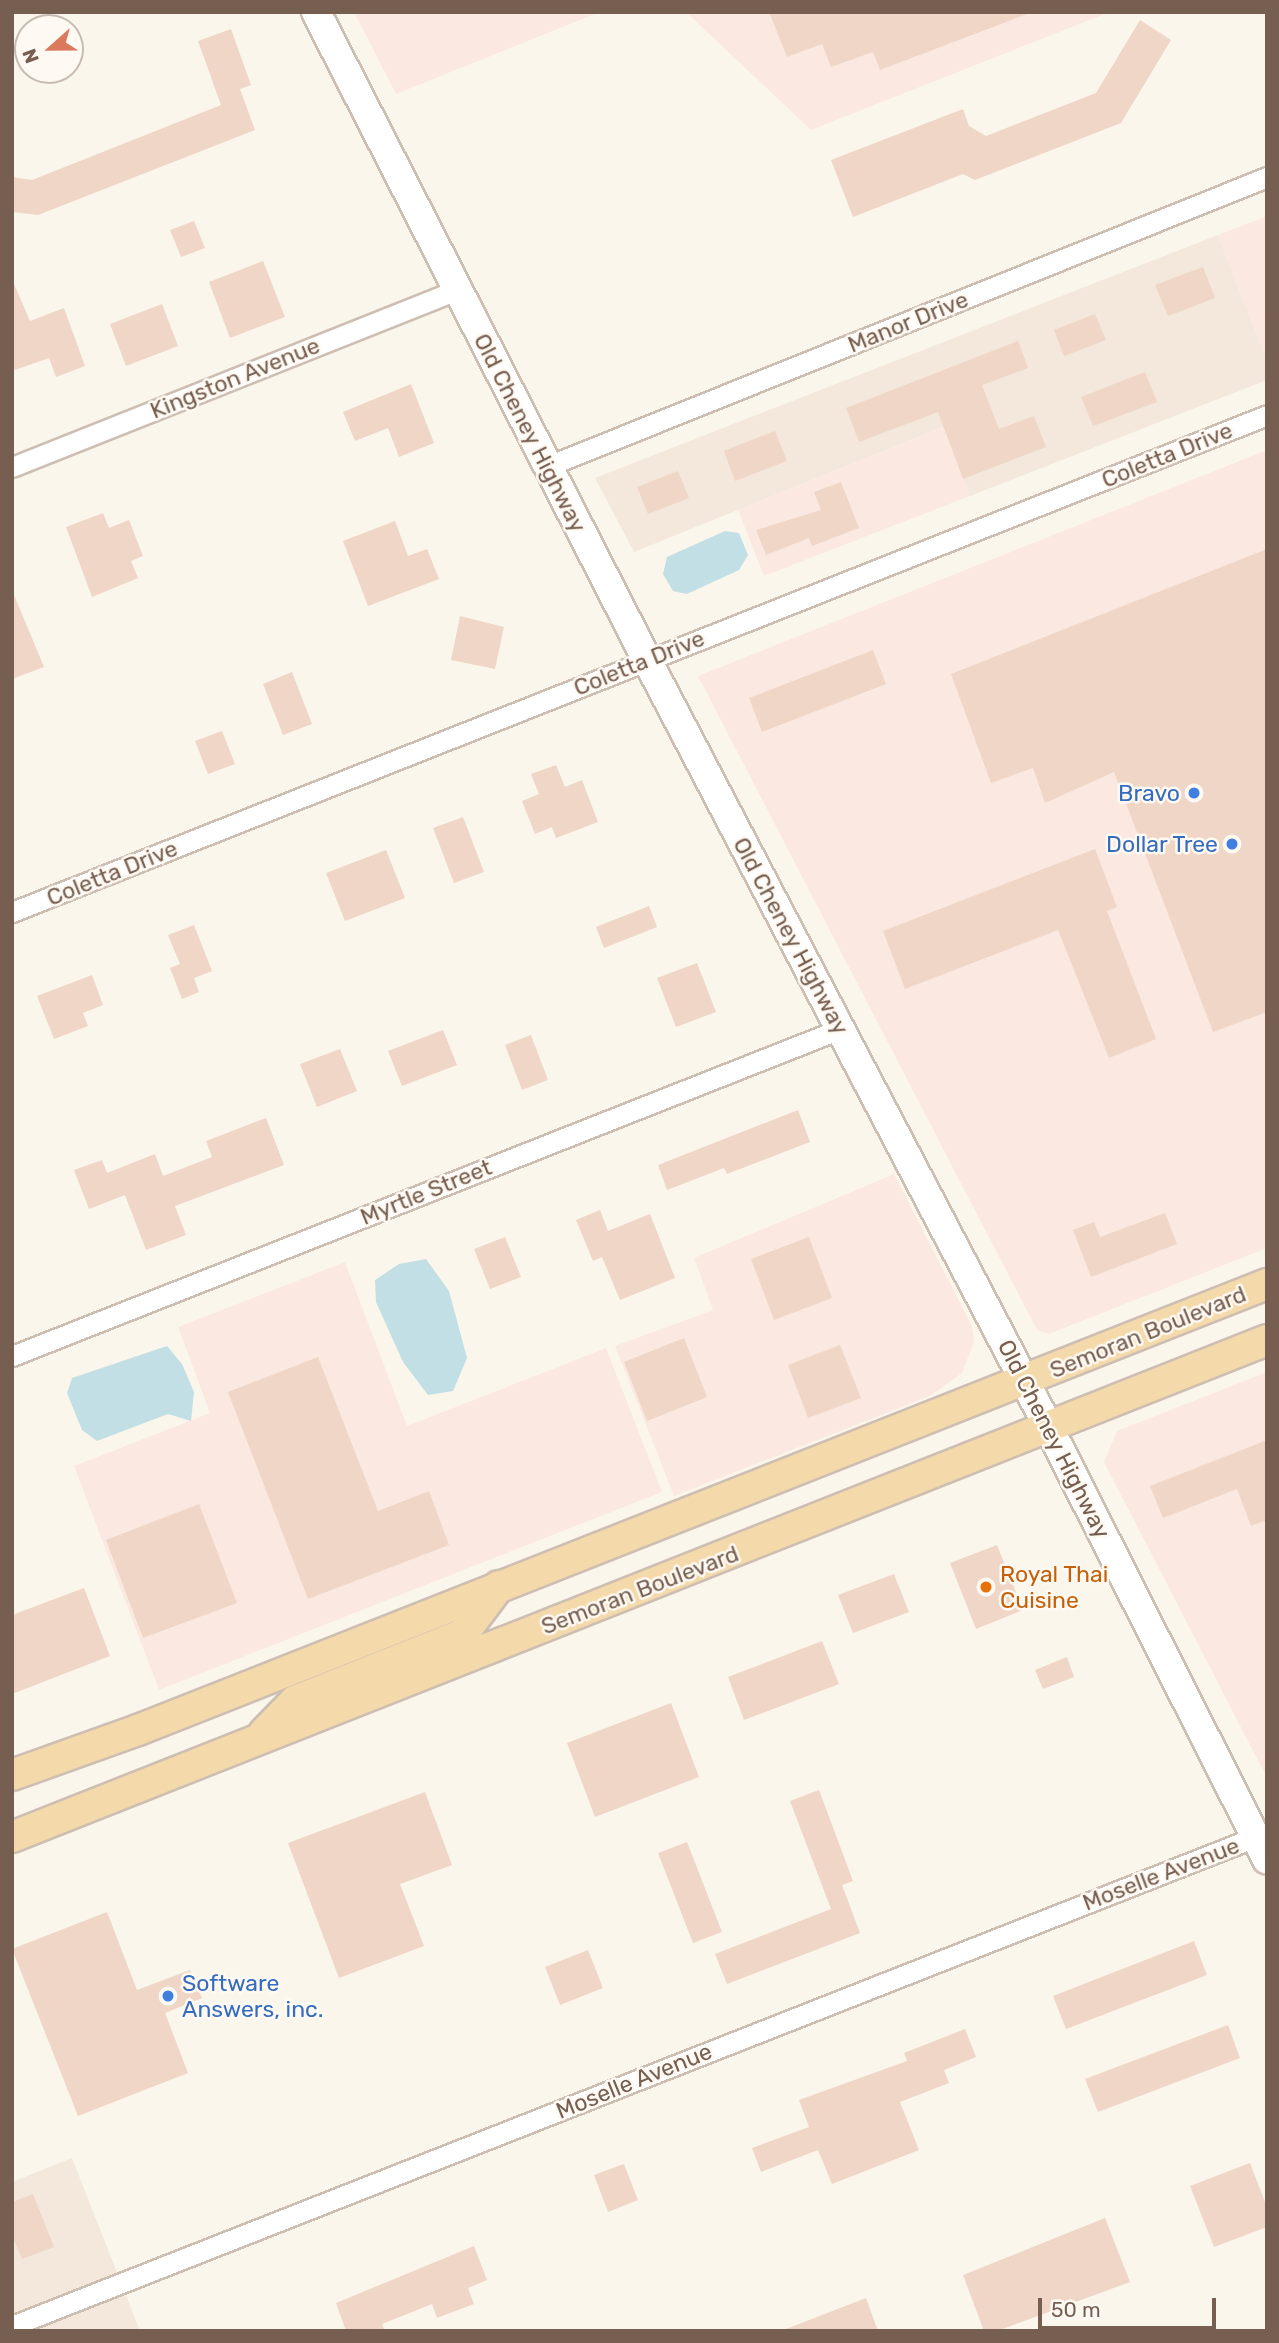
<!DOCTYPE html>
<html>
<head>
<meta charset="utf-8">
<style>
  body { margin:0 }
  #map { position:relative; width:1279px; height:2343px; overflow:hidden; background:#fbf6ec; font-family:Rubik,sans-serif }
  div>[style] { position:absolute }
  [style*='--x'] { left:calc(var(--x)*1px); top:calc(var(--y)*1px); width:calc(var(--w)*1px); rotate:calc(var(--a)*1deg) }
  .residential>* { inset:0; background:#f3e8db }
  .commercial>* { inset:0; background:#fbe9e1 }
  .water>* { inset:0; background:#c1dfe4 }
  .building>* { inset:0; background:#efd6c6 }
  .roads { filter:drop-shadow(2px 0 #cdbeb2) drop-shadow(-2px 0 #cdbeb2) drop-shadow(0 2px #cdbeb2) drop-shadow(0 -2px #cdbeb2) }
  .street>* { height:19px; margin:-9.5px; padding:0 9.5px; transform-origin:9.5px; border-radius:9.5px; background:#fff }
  .secondary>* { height:28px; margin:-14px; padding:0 14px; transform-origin:14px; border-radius:14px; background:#fff }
  .primary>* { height:30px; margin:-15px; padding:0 15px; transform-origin:15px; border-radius:15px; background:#f4d9ab }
  .dots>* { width:19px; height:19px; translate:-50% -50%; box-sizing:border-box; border:4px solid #fefaf3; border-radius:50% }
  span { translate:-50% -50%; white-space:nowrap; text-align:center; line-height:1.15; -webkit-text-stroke:5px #fefaf3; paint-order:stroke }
  .street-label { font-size:23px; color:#765e50 }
  .shop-label { font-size:23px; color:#366cbe }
  .right { translate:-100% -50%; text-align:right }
  .left { translate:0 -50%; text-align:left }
  .food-label { font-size:23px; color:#c56008 }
  .frame { position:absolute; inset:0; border:14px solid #765e50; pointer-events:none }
  .north { position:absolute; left:14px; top:14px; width:70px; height:70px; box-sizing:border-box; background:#fefaf3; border:2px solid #c8bcb2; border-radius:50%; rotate:249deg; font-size:19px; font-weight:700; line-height:28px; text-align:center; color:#765e50 }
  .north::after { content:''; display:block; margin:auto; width:24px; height:32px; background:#db795c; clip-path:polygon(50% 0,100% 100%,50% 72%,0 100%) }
  .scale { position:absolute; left:1038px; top:2298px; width:178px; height:32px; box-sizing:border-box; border:4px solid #765e50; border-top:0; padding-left:9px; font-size:21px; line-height:24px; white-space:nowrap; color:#765e50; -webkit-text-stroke:5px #fefaf3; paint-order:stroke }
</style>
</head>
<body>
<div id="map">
  <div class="residential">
    <i style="clip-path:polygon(1218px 235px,1267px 360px,1267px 380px,970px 496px,943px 427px,634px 552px,595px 478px)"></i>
    <i style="clip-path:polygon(72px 2158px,140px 2331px,12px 2331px,12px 2182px)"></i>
  </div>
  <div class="commercial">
    <i style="clip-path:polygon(354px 12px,600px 12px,396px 94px)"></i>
    <i style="clip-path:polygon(686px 12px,1110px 12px,811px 130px)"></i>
    <i style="clip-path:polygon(1267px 216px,1267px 360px,1218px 235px)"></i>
    <i style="clip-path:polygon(943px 427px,970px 496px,764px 576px,738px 510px)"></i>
    <i style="clip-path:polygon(1267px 450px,1267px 1248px,1049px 1334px,1037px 1330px,698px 676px)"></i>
    <i style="clip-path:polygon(894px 1174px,972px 1326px,974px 1342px,962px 1373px,930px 1396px,674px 1496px,615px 1346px,713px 1310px,694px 1258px)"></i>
    <i style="clip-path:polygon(345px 1262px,407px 1426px,606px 1348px,662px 1492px,159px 1690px,74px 1466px,210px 1413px,178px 1327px)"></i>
    <i style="clip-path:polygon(1267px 1372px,1267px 1778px,1104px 1462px,1117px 1431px)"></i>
  </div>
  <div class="water">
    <i style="clip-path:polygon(725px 531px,739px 533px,748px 555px,739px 570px,687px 594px,673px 591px,663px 574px,667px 557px)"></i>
    <i style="clip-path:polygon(426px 1259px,449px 1291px,467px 1358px,453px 1391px,428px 1395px,403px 1362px,376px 1302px,375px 1280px,399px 1264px)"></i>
    <i style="clip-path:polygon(167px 1346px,182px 1364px,194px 1392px,191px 1421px,168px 1414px,97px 1441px,82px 1430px,67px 1393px,72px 1378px)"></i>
  </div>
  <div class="building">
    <i style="clip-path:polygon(769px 12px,1026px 12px,1027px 14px,880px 70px,873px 52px,831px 67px,822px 44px,787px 57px)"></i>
    <i style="clip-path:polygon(1140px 20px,1171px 40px,1121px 123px,975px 180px,963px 174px,853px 217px,831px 160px,963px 109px,969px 126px,986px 136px,1096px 93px)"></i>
    <i style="clip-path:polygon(231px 29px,251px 85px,240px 89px,255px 130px,38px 215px,12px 212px,12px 177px,32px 180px,221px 105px,198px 41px)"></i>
    <i style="clip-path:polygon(194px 221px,205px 248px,181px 257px,170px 230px)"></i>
    <i style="clip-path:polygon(263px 261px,285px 317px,230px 338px,209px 282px)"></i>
    <i style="clip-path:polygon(1203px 267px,1215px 298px,1168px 316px,1155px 285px)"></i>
    <i style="clip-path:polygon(12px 279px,30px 321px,64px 308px,85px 366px,56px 377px,49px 358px,12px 371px)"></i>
    <i style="clip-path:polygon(162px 304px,178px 346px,126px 366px,110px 324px)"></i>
    <i style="clip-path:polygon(1095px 314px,1106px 340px,1064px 356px,1054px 330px)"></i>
    <i style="clip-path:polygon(1018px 341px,1028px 368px,982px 385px,999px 429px,1034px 416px,1046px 447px,963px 479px,938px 412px,859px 442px,846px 408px)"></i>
    <i style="clip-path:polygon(1145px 372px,1157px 402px,1093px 426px,1081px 397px)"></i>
    <i style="clip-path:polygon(411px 384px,434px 443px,399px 457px,388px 428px,355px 441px,343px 412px)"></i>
    <i style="clip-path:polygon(775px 431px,787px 461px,735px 481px,724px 451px)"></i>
    <i style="clip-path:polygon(678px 471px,689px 498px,648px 514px,637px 487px)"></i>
    <i style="clip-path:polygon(841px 482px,859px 528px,812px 546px,809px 538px,766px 555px,756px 530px,821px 510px,814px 492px)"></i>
    <i style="clip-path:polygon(103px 513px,109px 528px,129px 520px,143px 556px,131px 561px,138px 578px,92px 597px,66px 527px)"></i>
    <i style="clip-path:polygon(395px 521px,408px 556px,427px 549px,439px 579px,368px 606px,343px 541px)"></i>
    <i style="clip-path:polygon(1267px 549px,1267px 1012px,1213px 1032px,1114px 772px,1045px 803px,1033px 768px,991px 783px,951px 674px)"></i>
    <i style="clip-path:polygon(12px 590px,44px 667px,12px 679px)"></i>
    <i style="clip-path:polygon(460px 616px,504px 627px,495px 669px,451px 660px)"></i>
    <i style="clip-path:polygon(873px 650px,886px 684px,762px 732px,749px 698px)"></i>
    <i style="clip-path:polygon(292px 672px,312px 724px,283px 735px,263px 684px)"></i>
    <i style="clip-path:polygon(222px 731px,235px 764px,208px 774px,195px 741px)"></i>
    <i style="clip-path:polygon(556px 765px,565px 787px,582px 780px,598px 822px,556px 838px,552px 827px,535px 834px,522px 801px,539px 794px,531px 774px)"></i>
    <i style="clip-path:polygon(463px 817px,484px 872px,454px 883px,433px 828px)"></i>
    <i style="clip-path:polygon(1095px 849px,1117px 907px,1107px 911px,1156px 1039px,1109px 1058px,1058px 930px,905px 989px,883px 931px)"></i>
    <i style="clip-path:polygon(386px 850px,405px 898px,345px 921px,326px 873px)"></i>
    <i style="clip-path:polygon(649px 906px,657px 927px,604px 948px,596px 927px)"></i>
    <i style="clip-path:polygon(194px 925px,212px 971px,194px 978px,199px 992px,182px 999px,170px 968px,180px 964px,168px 935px)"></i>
    <i style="clip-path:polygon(697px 963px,716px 1012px,676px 1027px,657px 978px)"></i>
    <i style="clip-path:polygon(92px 975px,103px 1005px,83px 1013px,88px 1026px,54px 1039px,37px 996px)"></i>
    <i style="clip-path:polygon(443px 1030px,457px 1065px,402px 1086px,388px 1051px)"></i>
    <i style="clip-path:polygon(531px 1035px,548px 1080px,522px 1090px,505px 1045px)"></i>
    <i style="clip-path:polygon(340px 1049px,357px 1091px,317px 1107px,300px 1064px)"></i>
    <i style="clip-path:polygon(798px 1110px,810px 1142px,727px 1174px,724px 1168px,667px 1190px,658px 1165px)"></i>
    <i style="clip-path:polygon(266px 1118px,284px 1165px,175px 1206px,186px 1235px,146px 1250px,125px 1195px,89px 1209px,74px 1170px,102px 1160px,107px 1173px,155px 1154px,163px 1176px,212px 1157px,206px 1141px)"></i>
    <i style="clip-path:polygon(600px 1210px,608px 1231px,650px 1214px,675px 1278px,620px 1300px,602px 1257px,593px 1261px,576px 1220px)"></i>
    <i style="clip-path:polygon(1165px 1213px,1177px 1244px,1091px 1277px,1073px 1230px,1094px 1222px,1100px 1237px)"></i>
    <i style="clip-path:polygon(505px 1237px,521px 1277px,490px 1289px,474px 1249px)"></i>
    <i style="clip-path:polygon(809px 1237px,832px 1298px,774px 1320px,751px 1259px)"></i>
    <i style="clip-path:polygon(684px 1338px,707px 1397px,647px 1421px,624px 1362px)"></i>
    <i style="clip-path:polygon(840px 1345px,861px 1398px,808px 1418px,788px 1365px)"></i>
    <i style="clip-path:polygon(318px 1357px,378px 1511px,429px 1491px,449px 1545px,308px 1599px,228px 1392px)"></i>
    <i style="clip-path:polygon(1267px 1440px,1267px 1520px,1251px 1526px,1237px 1489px,1163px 1518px,1150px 1486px)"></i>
    <i style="clip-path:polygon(199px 1504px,237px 1603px,143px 1638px,106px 1540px)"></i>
    <i style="clip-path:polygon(997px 1545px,1023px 1610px,976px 1629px,950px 1563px)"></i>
    <i style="clip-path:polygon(894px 1574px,909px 1612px,853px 1633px,838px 1595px)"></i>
    <i style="clip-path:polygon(84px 1588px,110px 1656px,12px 1694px,12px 1615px)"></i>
    <i style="clip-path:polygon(822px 1641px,839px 1684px,744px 1720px,728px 1677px)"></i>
    <i style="clip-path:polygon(1067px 1657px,1074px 1677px,1043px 1689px,1035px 1670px)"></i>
    <i style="clip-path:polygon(671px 1703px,699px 1777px,595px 1817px,567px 1743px)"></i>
    <i style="clip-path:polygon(819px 1790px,853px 1881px,842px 1885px,860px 1933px,727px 1984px,715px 1954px,831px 1909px,790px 1801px)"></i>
    <i style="clip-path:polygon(425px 1792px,452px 1865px,400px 1884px,424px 1946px,339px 1978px,288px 1843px)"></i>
    <i style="clip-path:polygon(687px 1842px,722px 1932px,693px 1943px,658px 1853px)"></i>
    <i style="clip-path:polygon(107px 1912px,137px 1990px,190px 1970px,202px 1998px,165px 2013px,188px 2073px,78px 2116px,12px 1949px)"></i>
    <i style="clip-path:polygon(1194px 1941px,1207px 1975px,1066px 2029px,1053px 1996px)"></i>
    <i style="clip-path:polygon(588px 1950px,603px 1988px,560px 2005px,545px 1967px)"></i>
    <i style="clip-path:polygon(1228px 2025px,1240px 2058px,1098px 2112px,1085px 2079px)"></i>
    <i style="clip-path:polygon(965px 2029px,976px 2057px,944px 2070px,949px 2083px,900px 2102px,919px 2150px,832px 2184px,818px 2150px,761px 2172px,752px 2148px,809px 2127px,799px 2100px,907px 2061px,904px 2053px)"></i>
    <i style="clip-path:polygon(1250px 2163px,1267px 2207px,1267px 2227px,1214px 2247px,1190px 2186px)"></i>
    <i style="clip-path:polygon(624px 2164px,638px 2200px,608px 2212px,594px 2175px)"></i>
    <i style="clip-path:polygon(33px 2194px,54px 2247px,22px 2259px,12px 2235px,12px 2202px)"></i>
    <i style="clip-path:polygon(1105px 2218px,1130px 2282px,997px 2331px,984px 2331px,963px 2275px)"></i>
    <i style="clip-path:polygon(474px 2246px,487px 2280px,468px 2288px,474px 2304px,437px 2318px,432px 2304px,382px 2324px,385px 2331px,346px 2331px,336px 2303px)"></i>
    <i style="clip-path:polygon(866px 2298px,878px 2331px,786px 2331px,786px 2329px)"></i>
  </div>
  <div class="roads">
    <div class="street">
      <i style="--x:548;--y:466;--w:775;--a:-21.9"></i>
      <i style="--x:12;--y:467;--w:479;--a:-21.7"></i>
      <i style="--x:12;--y:912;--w:1350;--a:-21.6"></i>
      <i style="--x:12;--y:1356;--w:890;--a:-21.55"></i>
      <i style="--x:12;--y:2326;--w:1336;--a:-21.47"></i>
    </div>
    <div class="secondary">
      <i style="--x:316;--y:12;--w:728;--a:62.94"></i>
      <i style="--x:647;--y:660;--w:862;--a:62.37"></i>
      <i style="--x:1047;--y:1424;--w:488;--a:63.2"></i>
    </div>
    <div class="primary">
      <i style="--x:264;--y:1733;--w:45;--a:-45.9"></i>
      <i style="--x:295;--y:1701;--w:181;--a:-21.7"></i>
      <i style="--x:463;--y:1634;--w:60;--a:-53.1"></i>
      <i style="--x:12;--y:1775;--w:134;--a:-19.7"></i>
      <i style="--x:138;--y:1730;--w:1214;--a:-21.56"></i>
      <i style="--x:12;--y:1837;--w:1350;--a:-21.6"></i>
    </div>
  </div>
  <div class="dots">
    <i style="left:1194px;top:793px;background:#3f7fe0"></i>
    <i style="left:1232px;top:844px;background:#3f7fe0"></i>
    <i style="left:986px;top:1587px;background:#e8710a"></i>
    <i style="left:168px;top:1996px;background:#3f7fe0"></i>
  </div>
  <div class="street-label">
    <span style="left:908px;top:322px;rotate:-22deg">Manor Drive</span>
    <span style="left:235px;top:378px;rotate:-22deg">Kingston Avenue</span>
    <span style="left:530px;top:433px;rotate:63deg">Old Cheney Highway</span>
    <span style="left:1167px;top:455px;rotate:-22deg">Coletta Drive</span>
    <span style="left:639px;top:663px;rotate:-22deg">Coletta Drive</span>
    <span style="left:112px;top:873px;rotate:-22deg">Coletta Drive</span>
    <span style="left:791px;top:936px;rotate:62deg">Old Cheney Highway</span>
    <span style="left:426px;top:1192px;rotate:-22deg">Myrtle Street</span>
    <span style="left:1148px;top:1332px;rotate:-22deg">Semoran Boulevard</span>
    <span style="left:1054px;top:1439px;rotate:63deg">Old Cheney Highway</span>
    <span style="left:640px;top:1590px;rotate:-21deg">Semoran Boulevard</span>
    <span style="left:1161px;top:1874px;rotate:-21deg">Moselle Avenue</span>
    <span style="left:634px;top:2081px;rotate:-22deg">Moselle Avenue</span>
  </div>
  <div class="shop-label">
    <span class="right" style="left:1180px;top:793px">Bravo</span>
    <span class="right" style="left:1218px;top:844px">Dollar Tree</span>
    <span class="left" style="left:182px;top:1996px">Software<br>Answers, inc.</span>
  </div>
  <div class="food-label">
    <span class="left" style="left:1000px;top:1587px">Royal Thai<br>Cuisine</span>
  </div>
  <div class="frame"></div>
  <div class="north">N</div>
  <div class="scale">50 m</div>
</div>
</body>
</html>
